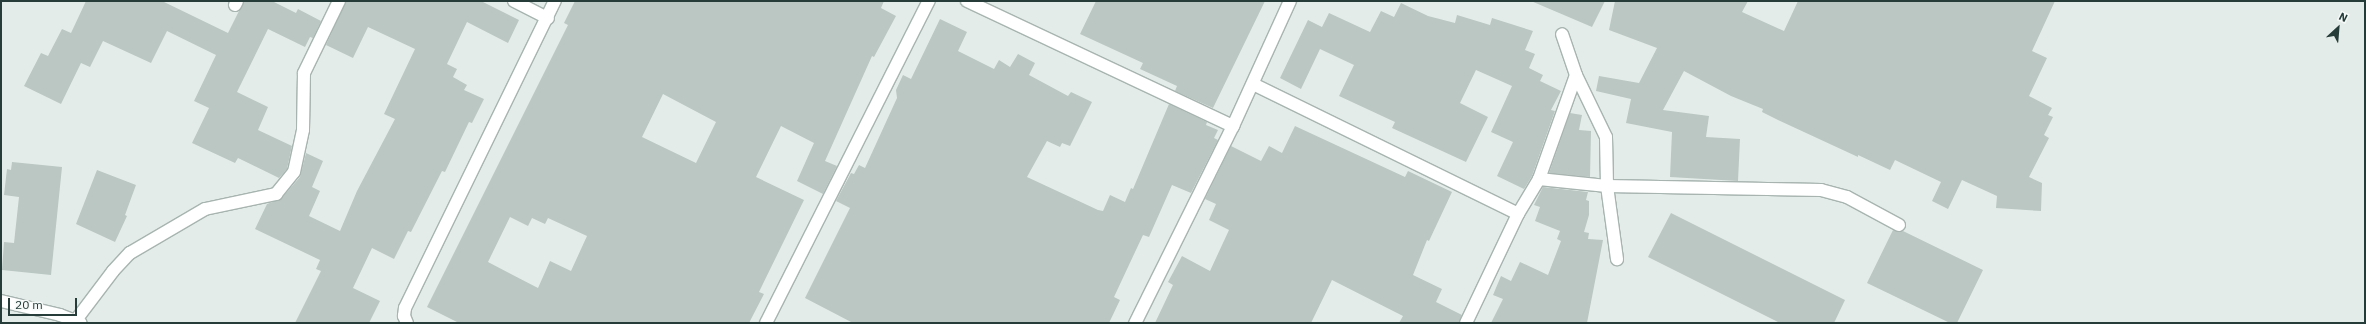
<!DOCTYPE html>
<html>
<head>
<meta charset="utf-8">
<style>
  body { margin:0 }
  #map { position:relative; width:2366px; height:324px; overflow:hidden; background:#e4ece9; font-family:"IBM Plex Sans",sans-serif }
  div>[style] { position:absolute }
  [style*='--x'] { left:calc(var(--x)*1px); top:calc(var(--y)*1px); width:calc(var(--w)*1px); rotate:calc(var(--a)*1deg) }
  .building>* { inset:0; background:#bac7c2 }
  .roads { filter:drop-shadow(1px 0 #a7b4b0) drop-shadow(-1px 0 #a7b4b0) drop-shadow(0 1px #a7b4b0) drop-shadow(0 -1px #a7b4b0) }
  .lane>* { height:12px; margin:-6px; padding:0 6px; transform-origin:6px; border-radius:6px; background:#fff }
  .street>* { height:12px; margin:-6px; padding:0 6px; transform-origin:6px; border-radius:6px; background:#fff }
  span { translate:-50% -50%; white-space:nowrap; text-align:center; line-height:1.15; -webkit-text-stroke:3px #f5f9f7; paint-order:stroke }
  .frame { position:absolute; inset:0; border:2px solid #253c38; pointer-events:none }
  .north { position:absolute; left:2318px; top:8px; width:40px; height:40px; -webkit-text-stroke:3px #f5f9f7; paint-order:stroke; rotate:26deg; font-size:11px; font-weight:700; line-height:16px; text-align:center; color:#253c38 }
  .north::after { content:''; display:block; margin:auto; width:14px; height:18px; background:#253c38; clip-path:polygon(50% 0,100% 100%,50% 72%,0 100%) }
  .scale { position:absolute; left:8px; top:298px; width:69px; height:18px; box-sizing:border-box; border:2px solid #253c38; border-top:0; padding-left:5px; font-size:12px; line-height:14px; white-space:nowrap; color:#253c38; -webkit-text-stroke:3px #f5f9f7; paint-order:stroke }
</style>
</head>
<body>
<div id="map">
  <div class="building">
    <i style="clip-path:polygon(86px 1px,162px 1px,228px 33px,244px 1px,272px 1px,296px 13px,298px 9px,321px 21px,313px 38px,310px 37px,305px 47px,268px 29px,237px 92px,268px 107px,258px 130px,292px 146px,287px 169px,279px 178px,238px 158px,235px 163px,192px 143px,209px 108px,194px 101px,216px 55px,167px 31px,151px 63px,103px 41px,90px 67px,81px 63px,61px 104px,24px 86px,41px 53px,48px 56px,62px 29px,71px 33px)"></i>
    <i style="clip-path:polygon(346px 1px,481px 1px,519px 20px,508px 43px,467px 22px,447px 64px,457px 69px,453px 77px,467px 85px,464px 90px,484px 99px,472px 123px,469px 122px,445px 172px,442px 171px,411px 232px,408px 231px,394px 259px,372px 248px,353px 288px,380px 301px,369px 323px,295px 323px,321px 271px,316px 269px,320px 260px,255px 229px,267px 204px,281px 199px,300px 177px,306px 153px,323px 161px,312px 187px,320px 191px,309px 216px,340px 231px,357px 191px,395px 119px,384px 114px,415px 49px,368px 27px,353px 58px,326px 45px)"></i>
    <i style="clip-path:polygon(evenodd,575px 1px,884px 1px,881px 8px,896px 16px,874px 57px,872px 56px,825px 161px,837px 166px,823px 194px,797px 181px,814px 143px,781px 126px,756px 177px,804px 200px,759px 292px,764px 294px,749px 323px,459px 323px,427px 307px,568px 25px,564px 23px,575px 1px,663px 94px,716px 122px,696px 163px,642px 137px,663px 94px,575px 1px,510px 217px,528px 226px,532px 218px,545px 224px,548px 218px,587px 236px,571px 271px,550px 261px,538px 288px,488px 262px,510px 217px)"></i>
    <i style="clip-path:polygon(1096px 1px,1265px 1px,1213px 108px,1175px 91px,1177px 86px,1140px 69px,1143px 63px,1080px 34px)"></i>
    <i style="clip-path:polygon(1531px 1px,1605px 1px,1592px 27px)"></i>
    <i style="clip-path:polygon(1615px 1px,1748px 1px,1742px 12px,1784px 31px,1798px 1px,2055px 1px,2032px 51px,2047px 58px,2029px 96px,2052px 108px,2048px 115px,2053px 117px,2044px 135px,2049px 138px,2029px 177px,2042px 183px,2041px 211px,1996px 208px,1997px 196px,1962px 180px,1948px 209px,1932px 201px,1941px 182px,1895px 160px,1890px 170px,1858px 155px,1858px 157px,1778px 120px,1762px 112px,1763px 109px,1731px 96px,1684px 71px,1663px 110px,1709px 116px,1706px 137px,1740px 139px,1738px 181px,1670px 177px,1672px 132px,1626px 123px,1631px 99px,1596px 91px,1599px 76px,1639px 83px,1657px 48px,1609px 30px)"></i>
    <i style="clip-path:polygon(1401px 3px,1428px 16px,1455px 23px,1457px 15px,1490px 25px,1492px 18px,1533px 31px,1525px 50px,1535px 54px,1529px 68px,1543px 75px,1540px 81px,1561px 91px,1551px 110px,1555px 111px,1532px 176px,1524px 189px,1497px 176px,1513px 142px,1491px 132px,1512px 86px,1476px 70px,1460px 103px,1488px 117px,1466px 162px,1392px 128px,1395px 122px,1339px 96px,1354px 65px,1320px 49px,1301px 89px,1280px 78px,1308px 20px,1322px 27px,1329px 13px,1370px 32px,1381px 11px,1394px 17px)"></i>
    <i style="clip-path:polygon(940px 19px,967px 32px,958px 51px,994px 69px,999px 60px,1010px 67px,1018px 54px,1035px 63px,1029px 75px,1068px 96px,1071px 92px,1092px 102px,1070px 146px,1062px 143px,1060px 147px,1047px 141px,1027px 177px,1098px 210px,1103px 211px,1110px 195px,1125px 202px,1131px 188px,1133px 189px,1169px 104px,1207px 122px,1206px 125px,1218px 130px,1214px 138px,1218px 140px,1191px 193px,1172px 185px,1149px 237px,1143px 235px,1114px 297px,1120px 300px,1109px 323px,853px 323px,805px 298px,850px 208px,836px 201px,851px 173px,854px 174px,859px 165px,865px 168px,897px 98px,896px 90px,903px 75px,911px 79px)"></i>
    <i style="clip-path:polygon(1570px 113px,1582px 115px,1579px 130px,1591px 131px,1590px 177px,1549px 173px)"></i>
    <i style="clip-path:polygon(1295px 126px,1405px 177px,1408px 171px,1452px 192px,1429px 241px,1427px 240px,1413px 275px,1442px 289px,1436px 302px,1462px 315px,1459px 323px,1399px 323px,1403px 316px,1332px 280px,1311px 323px,1155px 323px,1173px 285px,1168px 282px,1182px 256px,1210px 271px,1229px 230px,1209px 220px,1216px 204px,1205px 199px,1231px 146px,1261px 161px,1269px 146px,1282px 153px)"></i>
    <i style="clip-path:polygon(12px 162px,62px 167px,51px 275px,2px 270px,4px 242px,14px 243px,19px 197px,4px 195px,7px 169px,11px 170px)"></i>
    <i style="clip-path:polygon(97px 170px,136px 185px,125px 215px,127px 216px,115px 242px,76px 224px)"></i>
    <i style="clip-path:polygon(1543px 187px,1588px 192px,1586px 200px,1589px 201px,1589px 215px,1584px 232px,1589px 233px,1588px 239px,1603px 240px,1587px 323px,1491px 323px,1503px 299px,1493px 295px,1501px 276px,1511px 281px,1520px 262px,1548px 275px,1561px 241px,1557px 239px,1560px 231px,1535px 221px,1540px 207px,1534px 205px)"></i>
    <i style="clip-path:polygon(1671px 213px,1845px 300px,1834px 323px,1780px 323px,1648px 257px)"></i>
    <i style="clip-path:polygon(1893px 230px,1899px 232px,1903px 231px,1983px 270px,1957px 323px,1950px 323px,1867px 283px)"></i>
  </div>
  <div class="roads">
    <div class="lane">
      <i style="--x:1607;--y:186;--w:214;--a:1.1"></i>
      <i style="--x:1821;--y:190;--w:27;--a:15"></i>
      <i style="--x:1847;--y:197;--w:59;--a:28.3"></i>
    </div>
    <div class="street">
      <i style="--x:514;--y:1;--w:38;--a:27"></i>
      <i style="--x:967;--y:1;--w:294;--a:25.2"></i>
      <i style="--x:1233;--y:126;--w:220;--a:116.4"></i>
      <i style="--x:235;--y:5;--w:4;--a:-63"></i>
      <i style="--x:1576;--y:75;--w:69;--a:64.2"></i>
      <i style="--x:1606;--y:137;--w:49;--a:88.8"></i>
      <i style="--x:1607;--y:186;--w:74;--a:82.2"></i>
      <i style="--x:1253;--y:84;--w:295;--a:26.1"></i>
      <i style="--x:1233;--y:126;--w:137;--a:-65.5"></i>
      <i style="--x:1539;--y:179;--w:68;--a:5.9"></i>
      <i style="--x:1;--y:301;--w:61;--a:13.3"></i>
      <i style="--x:60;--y:315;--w:22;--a:21"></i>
      <i style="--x:76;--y:320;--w:61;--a:-52.9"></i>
      <i style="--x:113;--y:271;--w:25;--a:-47"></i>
      <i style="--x:130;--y:253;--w:87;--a:-30.4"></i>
      <i style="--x:205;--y:209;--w:73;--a:-11.9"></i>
      <i style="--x:276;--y:194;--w:28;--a:-51"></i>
      <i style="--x:294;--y:172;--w:43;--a:-77.9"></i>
      <i style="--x:303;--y:130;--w:57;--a:-89"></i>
      <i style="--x:304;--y:73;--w:80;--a:-64.1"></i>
      <i style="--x:407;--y:323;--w:8;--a:-113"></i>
      <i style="--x:404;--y:316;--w:8;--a:-83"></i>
      <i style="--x:405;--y:308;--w:342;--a:-64"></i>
      <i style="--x:766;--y:323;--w:361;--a:-63.2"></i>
      <i style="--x:1466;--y:323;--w:121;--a:-64.5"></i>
      <i style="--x:1518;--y:214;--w:41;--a:-59"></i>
      <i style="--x:1539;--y:179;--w:110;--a:-70.4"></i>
      <i style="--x:1576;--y:75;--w:43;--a:-108.9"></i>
    </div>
  </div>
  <div class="frame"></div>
  <div class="north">N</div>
  <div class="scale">20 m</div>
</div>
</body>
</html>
